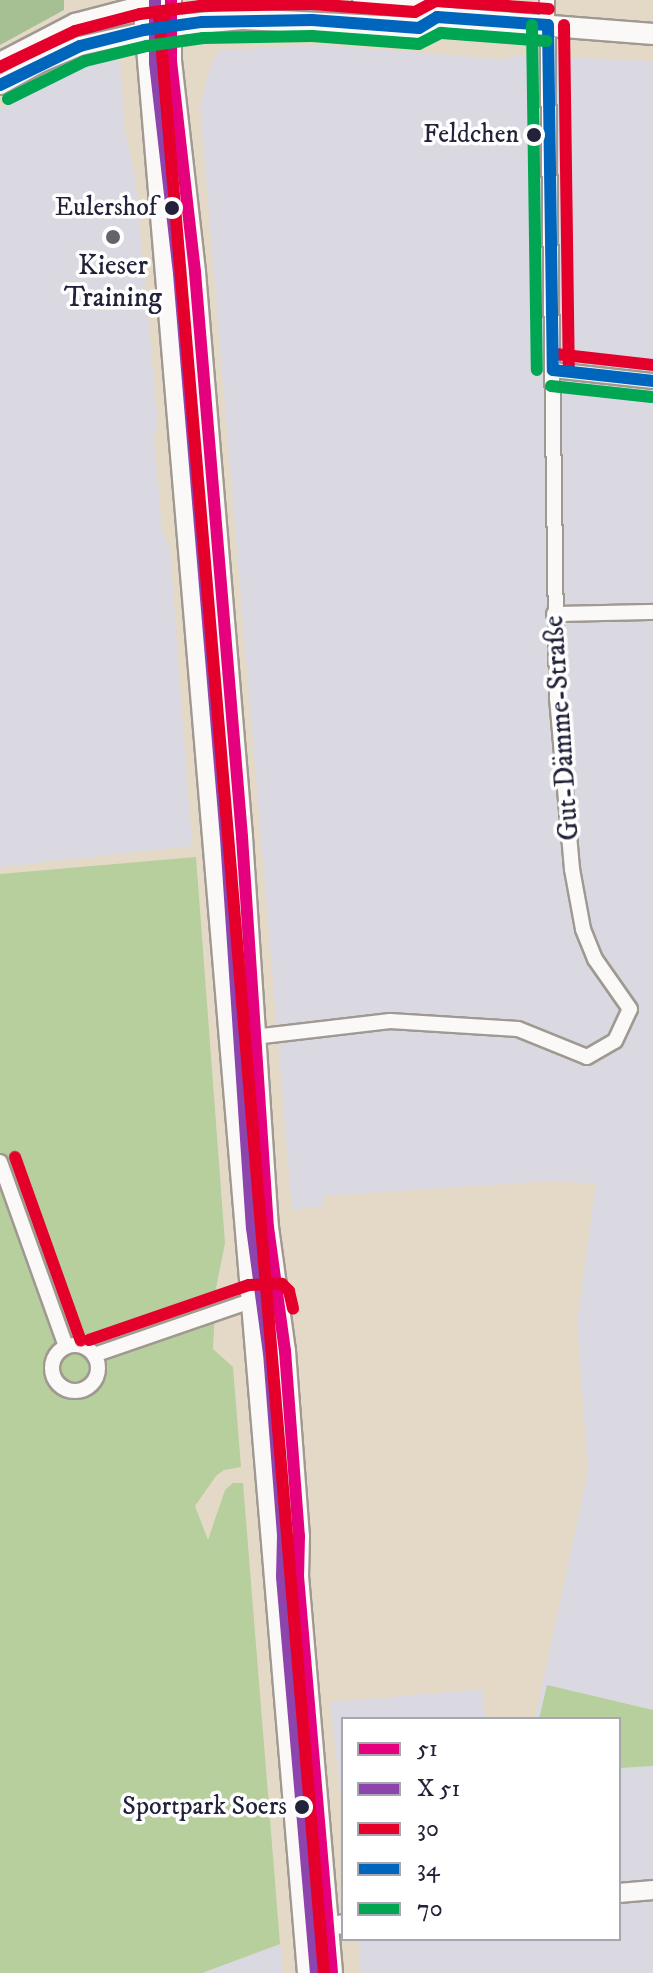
<!DOCTYPE html>
<html>
<head>
<meta charset="utf-8">
<style>
  body { margin:0 }
  #map { position:relative; width:653px; height:1973px; overflow:hidden; background:#e4d9c7; font-family:"IM FELL DW Pica",serif }
  div>[style] { position:absolute }
  [style*='--x'] { left:calc(var(--x)*1px); top:calc(var(--y)*1px); width:calc(var(--w)*1px); rotate:calc(var(--a)*1deg) }
  .built>* { inset:0; background:#dad9e2 }
  .green>* { inset:0; background:#b6cf9c }
  .forest>* { inset:0; background:#a6c093 }
  .roads { filter:drop-shadow(2px 0 #a09992) drop-shadow(-2px 0 #a09992) drop-shadow(0 2px #a09992) drop-shadow(0 -2px #a09992) }
  .street>* { height:14px; margin:-7px; padding:0 7px; transform-origin:7px; border-radius:7px; background:#fbf9f7 }
  .street>.ring { margin:-7px; padding:0; box-sizing:content-box; background:none; border:14px solid #fbf9f7; border-radius:50% }
  .secondary>* { height:18px; margin:-9px; padding:0 9px; transform-origin:9px; border-radius:9px; background:#fbf9f7 }
  .primary>* { height:20px; margin:-10px; padding:0 10px; transform-origin:10px; border-radius:10px; background:#fbf9f7 }
  .bus-1>* { height:12px; margin:-6px; padding:0 6px; transform-origin:6px; border-radius:6px; background:#e5007d }
  .bus-2>* { height:12px; margin:-6px; padding:0 6px; transform-origin:6px; border-radius:6px; background:#8e44ad }
  .bus-3>* { height:12px; margin:-6px; padding:0 6px; transform-origin:6px; border-radius:6px; background:#e4002b }
  .bus-4>* { height:12px; margin:-6px; padding:0 6px; transform-origin:6px; border-radius:6px; background:#0065bd }
  .bus-5>* { height:12px; margin:-6px; padding:0 6px; transform-origin:6px; border-radius:6px; background:#00a651 }
  .dots>* { width:22px; height:22px; translate:-50% -50%; box-sizing:border-box; border:4px solid #fff; border-radius:50% }
  span { translate:-50% -50%; white-space:nowrap; text-align:center; line-height:1.15; -webkit-text-stroke:7px #fff; paint-order:stroke }
  .bus-label { font-size:26px; color:#22223b }
  .right { translate:-100% -50%; text-align:right }
  .poi-label { font-size:28px; color:#22223b }
  .street-label { font-size:28px; color:#22223b }
  .legend { position:absolute; left:341px; top:1717px; width:280px; height:224px; box-sizing:border-box; background:#fff; border:2px solid #a7a7b1; margin:0; padding:10px 14px; list-style:none; font-size:24px; color:#22223b }
  .legend li { display:flex; align-items:center; gap:16px; height:40px }
  .legend b { width:40px; border:2px solid #a7a7b1 }
</style>
</head>
<body>
<div id="map">
  <div class="built">
    <i style="clip-path:polygon(320px 45px,502px 59px,520px 55px,653px 61px,653px 1973px,361px 1973px,358px 1939px,619px 1939px,619px 1719px,535px 1719px,588px 1471px,577px 1323px,596px 1184px,550px 1181px,323px 1196px,323px 1206px,292px 1210px,200px 107px,210px 67px,220px 50px)"></i>
    <i style="clip-path:polygon(101px 56px,113px 56px,120px 62px,125px 131px,135px 175px,158px 424px,154px 438px,162px 529px,170px 549px,192px 846px,0 867px,0 108px,40px 83px)"></i>
    <i style="clip-path:polygon(483px 1689px,485px 1719px,343px 1719px,343px 1814px,330px 1702px)"></i>
    <i style="clip-path:polygon(280px 1944px,283px 1973px,202px 1973px)"></i>
  </div>
  <div class="green">
    <i style="clip-path:polygon(172px 237px,183px 270px,190px 339px,264px 1262px,258px 1263px)"></i>
    <i style="clip-path:polygon(196px 857px,225px 1243px,216px 1288px,213px 1349px,233px 1367px,241px 1467px,224px 1470px,216px 1476px,195px 1506px,208px 1540px,225px 1490px,233px 1483px,243px 1483px,280px 1944px,202px 1973px,0 1973px,0 874px)"></i>
    <i style="clip-path:polygon(547px 1685px,653px 1710px,653px 1766px,619px 1768px,619px 1719px,539px 1719px)"></i>
  </div>
  <div class="forest">
    <i style="clip-path:polygon(0 0,64px 0,64px 10px,0 45px)"></i>
  </div>
  <div class="roads">
    <div class="street">
      <i style="--x:553;--y:370;--w:101;--a:6.3"></i>
      <i style="--x:554;--y:614;--w:99;--a:-1.2"></i>
      <i style="--x:254;--y:1037;--w:137;--a:-6.7"></i>
      <i style="--x:390;--y:1021;--w:128;--a:3.6"></i>
      <i style="--x:518;--y:1029;--w:74;--a:22.1"></i>
      <i style="--x:587;--y:1057;--w:32;--a:-30"></i>
      <i style="--x:615;--y:1041;--w:35;--a:-65"></i>
      <i style="--x:630;--y:1009;--w:61;--a:-125"></i>
      <i style="--x:595;--y:959;--w:32;--a:-112"></i>
      <i style="--x:583;--y:929;--w:61;--a:-100.4"></i>
      <i style="--x:572;--y:869;--w:171;--a:-95"></i>
      <i style="--x:557;--y:699;--w:699;--a:-90.82"></i>
      <i style="--x:0;--y:1162;--w:195;--a:70.3"></i>
      <i class="ring" style="left:52px;top:1345px;width:32px;height:32px"></i>
      <i style="--x:94;--y:1355;--w:166;--a:-19"></i>
      <i style="--x:251;--y:1301;--w:24;--a:-7"></i>
    </div>
    <div class="secondary">
      <i style="--x:0;--y:62;--w:85;--a:-27.5"></i>
      <i style="--x:75;--y:23;--w:91;--a:-14.6"></i>
      <i style="--x:0;--y:85;--w:46;--a:-28.8"></i>
      <i style="--x:40;--y:63;--w:43;--a:-23"></i>
      <i style="--x:80;--y:46;--w:92;--a:-12.5"></i>
      <i style="--x:619;--y:1893;--w:34;--a:-5"></i>
      <i style="--x:304;--y:1929;--w:39;--a:-7"></i>
    </div>
    <div class="primary">
      <i style="--x:143;--y:0;--w:1980;--a:85.22"></i>
      <i style="--x:171;--y:0;--w:61;--a:90"></i>
      <i style="--x:171;--y:61;--w:212;--a:83.5"></i>
      <i style="--x:195;--y:272;--w:567;--a:85.24"></i>
      <i style="--x:242;--y:837;--w:391;--a:86.2"></i>
      <i style="--x:268;--y:1227;--w:125;--a:82.2"></i>
      <i style="--x:285;--y:1351;--w:186;--a:85.7"></i>
      <i style="--x:299;--y:1536;--w:40;--a:91.4"></i>
      <i style="--x:298;--y:1576;--w:398;--a:85.1"></i>
      <i style="--x:363;--y:0;--w:56;--a:5.1"></i>
      <i style="--x:419;--y:5;--w:22;--a:34"></i>
      <i style="--x:437;--y:17;--w:217;--a:4.5"></i>
      <i style="--x:170;--y:26;--w:72;--a:-5.6"></i>
      <i style="--x:242;--y:19;--w:177;--a:2.9"></i>
      <i style="--x:419;--y:28;--w:21;--a:-31"></i>
    </div>
  </div>
  <div class="bus-1">
    <i style="--x:171;--y:0;--w:61;--a:90"></i>
    <i style="--x:171;--y:61;--w:212;--a:83.5"></i>
    <i style="--x:195;--y:272;--w:567;--a:85.24"></i>
    <i style="--x:242;--y:837;--w:391;--a:86.2"></i>
    <i style="--x:268;--y:1227;--w:125;--a:82.2"></i>
    <i style="--x:285;--y:1351;--w:186;--a:85.7"></i>
    <i style="--x:299;--y:1536;--w:40;--a:91.4"></i>
    <i style="--x:298;--y:1576;--w:398;--a:85.1"></i>
  </div>
  <div class="bus-2">
    <i style="--x:155;--y:0;--w:63;--a:90"></i>
    <i style="--x:155;--y:63;--w:212;--a:83.5"></i>
    <i style="--x:179;--y:274;--w:566;--a:85.24"></i>
    <i style="--x:226;--y:838;--w:391;--a:86.2"></i>
    <i style="--x:252;--y:1228;--w:126;--a:82.3"></i>
    <i style="--x:269;--y:1353;--w:184;--a:85.6"></i>
    <i style="--x:283;--y:1536;--w:41;--a:91.4"></i>
    <i style="--x:282;--y:1577;--w:397;--a:85.1"></i>
  </div>
  <div class="bus-3">
    <i style="--x:165;--y:16;--w:6;--a:171"></i>
    <i style="--x:159;--y:17;--w:12;--a:85"></i>
    <i style="--x:160;--y:29;--w:1950;--a:85.18"></i>
    <i style="--x:564;--y:25;--w:345;--a:89.2"></i>
    <i style="--x:0;--y:67;--w:83;--a:-25.6"></i>
    <i style="--x:75;--y:31;--w:67;--a:-14.7"></i>
    <i style="--x:140;--y:14;--w:61;--a:-7.6"></i>
    <i style="--x:200;--y:6;--w:112;--a:-1"></i>
    <i style="--x:312;--y:4;--w:103;--a:4.4"></i>
    <i style="--x:415;--y:12;--w:24;--a:-28"></i>
    <i style="--x:436;--y:1;--w:113;--a:4"></i>
    <i style="--x:555;--y:354;--w:99;--a:6.4"></i>
    <i style="--x:15;--y:1157;--w:195;--a:70.3"></i>
    <i style="--x:89;--y:1340;--w:169;--a:-19"></i>
    <i style="--x:249;--y:1285;--w:33;--a:-2"></i>
    <i style="--x:282;--y:1284;--w:10;--a:45"></i>
    <i style="--x:289;--y:1291;--w:18;--a:77"></i>
  </div>
  <div class="bus-4">
    <i style="--x:548;--y:25;--w:345;--a:89.2"></i>
    <i style="--x:0;--y:85;--w:89;--a:-26"></i>
    <i style="--x:80;--y:46;--w:66;--a:-14"></i>
    <i style="--x:144;--y:30;--w:59;--a:-7.9"></i>
    <i style="--x:202;--y:22;--w:110;--a:-1"></i>
    <i style="--x:312;--y:20;--w:107;--a:4.3"></i>
    <i style="--x:419;--y:28;--w:21;--a:-31"></i>
    <i style="--x:437;--y:17;--w:111;--a:4.1"></i>
    <i style="--x:553;--y:370;--w:101;--a:6.3"></i>
  </div>
  <div class="bus-5">
    <i style="--x:532;--y:25;--w:345;--a:89.2"></i>
    <i style="--x:8;--y:99;--w:86;--a:-26.3"></i>
    <i style="--x:85;--y:61;--w:64;--a:-13.6"></i>
    <i style="--x:147;--y:46;--w:57;--a:-8.1"></i>
    <i style="--x:203;--y:38;--w:109;--a:-1.1"></i>
    <i style="--x:312;--y:36;--w:107;--a:4.3"></i>
    <i style="--x:419;--y:44;--w:25;--a:-27"></i>
    <i style="--x:441;--y:33;--w:106;--a:4.3"></i>
    <i style="--x:551;--y:386;--w:101;--a:6.3"></i>
  </div>
  <div class="dots">
    <i style="left:534px;top:135px;background:#22223b"></i>
    <i style="left:172px;top:208px;background:#22223b"></i>
    <i style="left:113px;top:237px;background:#66626c"></i>
    <i style="left:302px;top:1807px;background:#22223b"></i>
  </div>
  <div class="bus-label">
    <span class="right" style="left:519px;top:135px">Feldchen</span>
    <span class="right" style="left:157px;top:208px">Eulershof</span>
    <span class="right" style="left:287px;top:1807px">Sportpark Soers</span>
  </div>
  <div class="poi-label">
    <span style="left:113px;top:282px">Kieser<br>Training</span>
  </div>
  <div class="street-label">
    <span style="left:562px;top:728px;rotate:-94deg">Gut-Dämme-Straße</span>
  </div>
  <ul class="legend">
  <li><b style="height:10px;background:#e5007d"></b>51</li>
  <li><b style="height:10px;background:#8e44ad"></b>X 51</li>
  <li><b style="height:10px;background:#e4002b"></b>30</li>
  <li><b style="height:10px;background:#0065bd"></b>34</li>
  <li><b style="height:10px;background:#00a651"></b>70</li>
  </ul>
</div>
</body>
</html>
